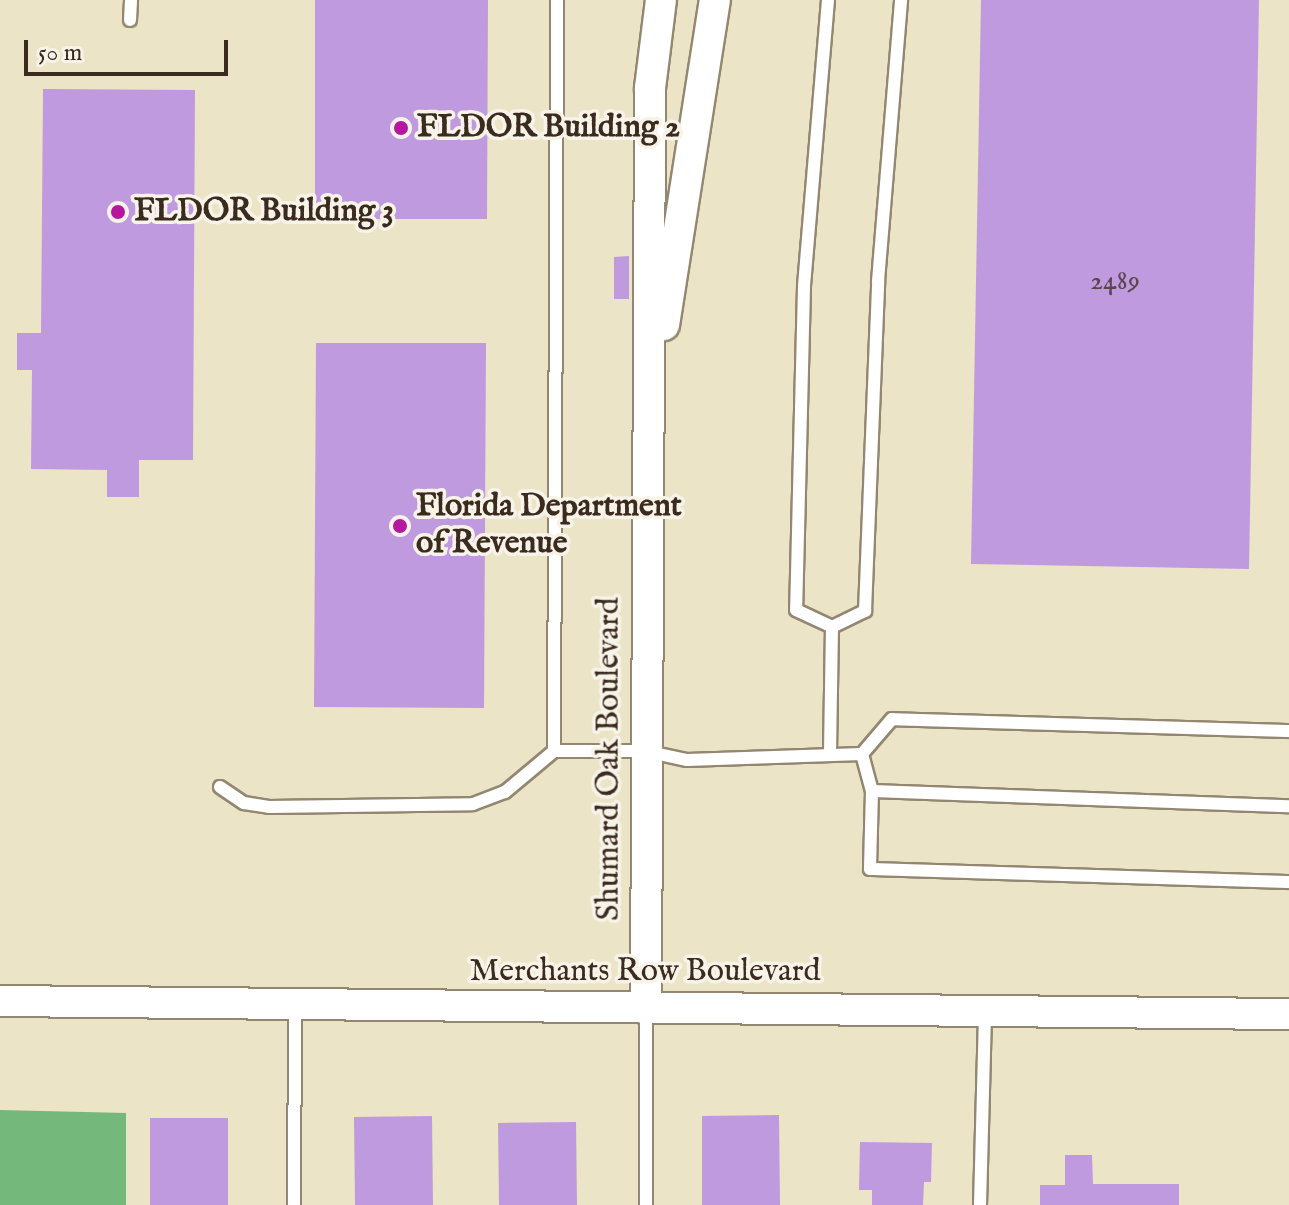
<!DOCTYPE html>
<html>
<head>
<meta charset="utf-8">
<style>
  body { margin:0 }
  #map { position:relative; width:1289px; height:1205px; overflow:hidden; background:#ebe4c6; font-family:"IM FELL English",serif }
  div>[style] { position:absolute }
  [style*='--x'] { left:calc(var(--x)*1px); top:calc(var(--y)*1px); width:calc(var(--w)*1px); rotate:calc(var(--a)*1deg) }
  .forest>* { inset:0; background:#74b87c }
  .building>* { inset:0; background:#bf9ade }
  .roads { filter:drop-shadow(2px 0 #938772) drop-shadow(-2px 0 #938772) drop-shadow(0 2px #938772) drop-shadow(0 -2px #938772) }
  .service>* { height:12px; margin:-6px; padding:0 6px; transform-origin:6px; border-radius:6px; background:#fff }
  .tertiary>* { height:30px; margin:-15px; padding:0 15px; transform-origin:15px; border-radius:15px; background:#fff }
  .dots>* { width:22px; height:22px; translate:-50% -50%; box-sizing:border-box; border:4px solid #f7f3e8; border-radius:50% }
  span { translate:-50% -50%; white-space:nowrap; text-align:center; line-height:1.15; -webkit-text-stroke:7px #f7f3e8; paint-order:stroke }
  .number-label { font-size:28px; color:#5c464e }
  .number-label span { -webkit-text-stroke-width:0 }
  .poi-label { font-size:32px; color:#3b2a1e; font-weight:700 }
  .left { translate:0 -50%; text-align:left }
  .street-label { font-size:32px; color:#3b2a1e }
  .scale { position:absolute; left:24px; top:40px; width:204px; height:36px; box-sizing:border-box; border:4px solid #3b2a1e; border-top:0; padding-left:10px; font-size:24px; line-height:28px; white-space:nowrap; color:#3b2a1e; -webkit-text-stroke:6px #f7f3e8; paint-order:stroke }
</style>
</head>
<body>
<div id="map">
  <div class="forest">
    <i style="clip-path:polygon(0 1110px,126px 1113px,126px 1205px,0 1205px)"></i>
  </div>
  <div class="building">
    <i style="clip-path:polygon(315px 0,488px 0,487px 219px,315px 219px)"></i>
    <i style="clip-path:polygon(981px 0,1259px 0,1249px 569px,971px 564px)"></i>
    <i style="clip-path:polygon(43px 89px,195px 90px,193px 460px,139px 460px,139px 497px,107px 497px,107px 470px,31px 469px,32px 370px,17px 370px,17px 333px,41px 333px)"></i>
    <i style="clip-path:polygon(629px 256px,629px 299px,614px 299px,614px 257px)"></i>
    <i style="clip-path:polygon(316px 343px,486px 343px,484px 708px,314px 707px)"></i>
    <i style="clip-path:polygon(779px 1115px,780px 1205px,702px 1205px,702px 1116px)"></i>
    <i style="clip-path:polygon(432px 1116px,433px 1205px,355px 1205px,354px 1117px)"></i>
    <i style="clip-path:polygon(150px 1118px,228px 1118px,228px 1205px,150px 1205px)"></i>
    <i style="clip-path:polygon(576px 1122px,577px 1205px,499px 1205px,498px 1123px)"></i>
    <i style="clip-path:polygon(860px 1142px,932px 1143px,931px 1182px,924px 1182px,923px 1205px,872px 1205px,872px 1190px,859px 1190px)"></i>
    <i style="clip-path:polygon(1065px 1155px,1092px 1155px,1093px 1184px,1179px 1184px,1179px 1205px,1040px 1205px,1040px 1185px,1065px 1185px)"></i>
  </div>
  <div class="roads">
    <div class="service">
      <i style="--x:828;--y:0;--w:288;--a:94.8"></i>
      <i style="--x:804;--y:287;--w:323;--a:91.4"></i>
      <i style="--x:796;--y:610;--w:40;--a:25"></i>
      <i style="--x:130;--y:20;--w:20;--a:-87"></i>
      <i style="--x:832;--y:627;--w:37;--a:-26"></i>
      <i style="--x:865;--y:611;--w:330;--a:-87.7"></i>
      <i style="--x:878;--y:281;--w:282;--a:-85.3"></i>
      <i style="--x:1289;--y:731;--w:397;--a:-178.3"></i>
      <i style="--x:892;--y:719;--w:46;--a:130.6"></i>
      <i style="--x:862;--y:754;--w:38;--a:75"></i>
      <i style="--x:872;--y:791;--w:78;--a:91.5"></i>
      <i style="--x:870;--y:869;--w:419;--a:1.8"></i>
      <i style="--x:554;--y:751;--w:91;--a:0"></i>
      <i style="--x:645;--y:751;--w:43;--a:12.1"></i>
      <i style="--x:687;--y:760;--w:175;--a:-2"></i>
      <i style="--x:830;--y:753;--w:126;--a:-89.1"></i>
      <i style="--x:220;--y:787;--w:29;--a:34"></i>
      <i style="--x:244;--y:803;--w:25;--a:9"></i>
      <i style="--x:269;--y:807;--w:204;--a:-0.8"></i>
      <i style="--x:473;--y:804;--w:34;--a:-21"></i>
      <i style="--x:505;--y:792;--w:64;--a:-39.9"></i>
      <i style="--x:554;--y:751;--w:751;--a:-89.77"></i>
      <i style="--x:872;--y:791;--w:417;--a:2.1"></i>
      <i style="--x:294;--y:1205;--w:199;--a:-89.7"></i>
      <i style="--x:646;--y:1205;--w:196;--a:-90"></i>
      <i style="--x:980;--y:1205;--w:193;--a:-88.5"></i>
    </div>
    <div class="tertiary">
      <i style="--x:664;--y:325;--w:329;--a:-81.1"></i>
      <i style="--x:0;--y:1001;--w:1289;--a:0.58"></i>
      <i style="--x:646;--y:1009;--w:921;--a:-89.75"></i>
      <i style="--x:650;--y:88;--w:89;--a:-82.9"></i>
    </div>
  </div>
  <div class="dots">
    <i style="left:401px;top:128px;background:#b5179e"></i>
    <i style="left:118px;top:212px;background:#b5179e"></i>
    <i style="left:400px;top:526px;background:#b5179e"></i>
  </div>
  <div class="number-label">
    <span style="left:1115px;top:282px">2489</span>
  </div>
  <div class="poi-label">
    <span class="left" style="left:417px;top:128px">FLDOR Building 2</span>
    <span class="left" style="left:134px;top:212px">FLDOR Building 3</span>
    <span class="left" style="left:416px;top:526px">Florida Department<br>of Revenue</span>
  </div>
  <div class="street-label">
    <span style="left:610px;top:759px;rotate:-90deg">Shumard Oak Boulevard</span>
    <span style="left:645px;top:972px">Merchants Row Boulevard</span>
  </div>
  <div class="scale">50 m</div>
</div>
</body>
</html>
